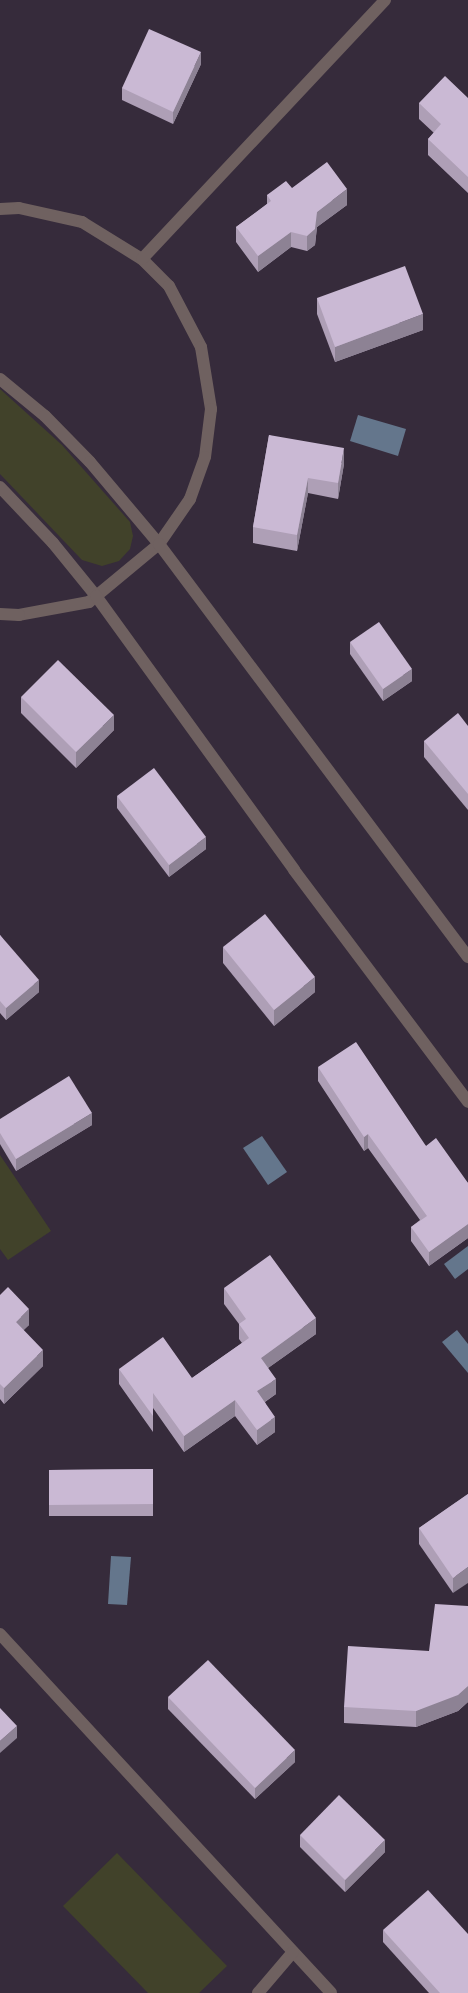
<!DOCTYPE html>
<html>
<head>
<meta charset="utf-8">
<style>
  body { margin:0 }
  #map { position:relative; width:468px; height:1993px; overflow:hidden; background:#362b3b; font-family:Rubik,sans-serif }
  div>[style] { position:absolute }
  [style*='--x'] { left:calc(var(--x)*1px); top:calc(var(--y)*1px); width:calc(var(--w)*1px); rotate:calc(var(--a)*1deg) }
  .green>* { inset:0; background:#41422a }
  .water>* { inset:0; background:#64768c }
  .minor>* { height:12px; margin:-6px; padding:0 6px; transform-origin:6px; border-radius:6px; background:#6f6160 }
  .tertiary>* { height:12px; margin:-6px; padding:0 6px; transform-origin:6px; border-radius:6px; background:#6f6160 }
  .wall>* { inset:0; background:#ae9fb6 }
  .shaded-wall>* { inset:0; background:#8d8294 }
  .building>* { inset:0; background:#cab9d4 }
  span { translate:-50% -50%; white-space:nowrap; text-align:center; line-height:1.15; -webkit-text-stroke:5px #362b3b; paint-order:stroke }
</style>
</head>
<body>
<div id="map">
  <div class="green">
    <i style="clip-path:polygon(0 389px,62px 445px,130px 522px,133px 536px,130px 549px,119px 561px,102px 566px,82px 560px,0 474px)"></i>
    <i style="clip-path:polygon(0 1155px,51px 1231px,8px 1260px,0 1249px)"></i>
    <i style="clip-path:polygon(117px 1853px,227px 1966px,199px 1993px,148px 1993px,63px 1906px)"></i>
  </div>
  <div class="water">
    <i style="clip-path:polygon(358px 415px,406px 429px,398px 456px,350px 441px)"></i>
    <i style="clip-path:polygon(262px 1136px,287px 1172px,268px 1185px,243px 1148px)"></i>
    <i style="clip-path:polygon(468px 1246px,468px 1269px,455px 1279px,444px 1264px)"></i>
    <i style="clip-path:polygon(457px 1330px,468px 1344px,468px 1373px,442px 1342px)"></i>
    <i style="clip-path:polygon(111px 1556px,131px 1557px,127px 1605px,108px 1604px)"></i>
  </div>
  <div class="minor">
    <i style="--x:0;--y:209;--w:19;--a:-3"></i>
    <i style="--x:19;--y:208;--w:65;--a:12.5"></i>
    <i style="--x:82;--y:222;--w:70;--a:31.7"></i>
    <i style="--x:142;--y:259;--w:38;--a:45"></i>
    <i style="--x:169;--y:286;--w:69;--a:62.3"></i>
    <i style="--x:201;--y:347;--w:63;--a:80.8"></i>
    <i style="--x:211;--y:409;--w:48;--a:97.1"></i>
    <i style="--x:205;--y:457;--w:45;--a:109.7"></i>
    <i style="--x:190;--y:499;--w:55;--a:124.6"></i>
    <i style="--x:159;--y:544;--w:91;--a:140.4"></i>
    <i style="--x:89;--y:602;--w:71;--a:169.5"></i>
    <i style="--x:19;--y:615;--w:19;--a:-177"></i>
    <i style="--x:142;--y:259;--w:355;--a:-46.8"></i>
    <i style="--x:0;--y:1634;--w:488;--a:47.3"></i>
    <i style="--x:258;--y:1993;--w:54;--a:-49.5"></i>
  </div>
  <div class="tertiary">
    <i style="--x:0;--y:379;--w:58;--a:39.4"></i>
    <i style="--x:45;--y:416;--w:64;--a:45.6"></i>
    <i style="--x:90;--y:462;--w:107;--a:49.9"></i>
    <i style="--x:159;--y:544;--w:516;--a:53.2"></i>
    <i style="--x:0;--y:487;--w:77;--a:46.6"></i>
    <i style="--x:53;--y:543;--w:68;--a:50.9"></i>
    <i style="--x:96;--y:596;--w:338;--a:54.1"></i>
    <i style="--x:294;--y:870;--w:290;--a:53.1"></i>
  </div>
  <div class="wall">
    <i style="clip-path:polygon(201px 64px,173px 124px,122px 100px,122px 88px)"></i>
    <i style="clip-path:polygon(468px 98px,468px 193px,428px 155px,428px 139px,434px 133px,419px 119px,419px 103px)"></i>
    <i style="clip-path:polygon(292px 188px,347px 205px,317px 227px,315px 245px,307px 251px,291px 247px,258px 272px,236px 242px,236px 227px,267px 204px,267px 195px)"></i>
    <i style="clip-path:polygon(317px 298px,423px 330px,335px 362px,317px 314px)"></i>
    <i style="clip-path:polygon(269px 435px,344px 464px,338px 499px,308px 493px,297px 551px,253px 543px,253px 527px)"></i>
    <i style="clip-path:polygon(350px 642px,412px 681px,383px 701px,350px 654px)"></i>
    <i style="clip-path:polygon(21px 697px,114px 730px,76px 768px,21px 713px)"></i>
    <i style="clip-path:polygon(468px 726px,468px 810px,424px 757px,424px 741px)"></i>
    <i style="clip-path:polygon(117px 796px,206px 849px,169px 877px,117px 808px)"></i>
    <i style="clip-path:polygon(0 935px,39px 992px,6px 1020px,0 1013px)"></i>
    <i style="clip-path:polygon(223px 947px,315px 992px,274px 1026px,223px 963px)"></i>
    <i style="clip-path:polygon(318px 1067px,426px 1146px,468px 1183px,468px 1238px,429px 1266px,411px 1241px,411px 1227px,420px 1220px,368px 1148px,364px 1151px,318px 1081px)"></i>
    <i style="clip-path:polygon(0 1119px,92px 1125px,16px 1171px,0 1144px)"></i>
    <i style="clip-path:polygon(224px 1288px,316px 1334px,268px 1368px,276px 1394px,265px 1402px,275px 1432px,257px 1445px,235px 1416px,184px 1452px,153px 1408px,153px 1432px,119px 1384px,119px 1369px,192px 1378px,242px 1343px,239px 1339px,239px 1324px,224px 1304px)"></i>
    <i style="clip-path:polygon(0 1295px,29px 1325px,23px 1330px,43px 1366px,4px 1404px,0 1399px)"></i>
    <i style="clip-path:polygon(153px 1469px,153px 1516px,49px 1516px,49px 1470px)"></i>
    <i style="clip-path:polygon(468px 1494px,453px 1593px,419px 1544px,419px 1528px)"></i>
    <i style="clip-path:polygon(468px 1606px,468px 1702px,458px 1711px,416px 1727px,344px 1723px,344px 1707px,429px 1651px)"></i>
    <i style="clip-path:polygon(168px 1697px,295px 1762px,255px 1799px,168px 1709px)"></i>
    <i style="clip-path:polygon(300px 1835px,385px 1852px,345px 1892px,300px 1847px)"></i>
    <i style="clip-path:polygon(383px 1930px,468px 1993px,429px 1993px,383px 1942px)"></i>
  </div>
  <div class="shaded-wall">
    <i style="clip-path:polygon(201px 52px,201px 64px,173px 124px,173px 112px)"></i>
    <i style="clip-path:polygon(347px 189px,347px 205px,317px 227px,315px 245px,307px 251px,307px 236px,317px 212px)"></i>
    <i style="clip-path:polygon(291px 232px,291px 247px,258px 272px,258px 256px)"></i>
    <i style="clip-path:polygon(423px 314px,423px 330px,335px 362px,335px 347px)"></i>
    <i style="clip-path:polygon(344px 448px,344px 464px,338px 499px,338px 483px)"></i>
    <i style="clip-path:polygon(308px 478px,308px 493px,297px 551px,297px 535px)"></i>
    <i style="clip-path:polygon(412px 669px,412px 681px,383px 701px,383px 689px)"></i>
    <i style="clip-path:polygon(114px 715px,114px 730px,76px 768px,76px 752px)"></i>
    <i style="clip-path:polygon(206px 837px,206px 849px,169px 877px,169px 865px)"></i>
    <i style="clip-path:polygon(315px 977px,315px 992px,274px 1026px,274px 1010px)"></i>
    <i style="clip-path:polygon(39px 980px,39px 992px,6px 1020px,6px 1008px)"></i>
    <i style="clip-path:polygon(92px 1113px,92px 1125px,16px 1171px,16px 1159px)"></i>
    <i style="clip-path:polygon(368px 1134px,368px 1148px,364px 1151px,364px 1137px)"></i>
    <i style="clip-path:polygon(468px 1224px,468px 1238px,429px 1266px,429px 1252px)"></i>
    <i style="clip-path:polygon(29px 1309px,29px 1325px,16px 1338px,16px 1322px)"></i>
    <i style="clip-path:polygon(316px 1318px,316px 1334px,261px 1373px,261px 1358px)"></i>
    <i style="clip-path:polygon(43px 1350px,43px 1366px,4px 1404px,4px 1388px)"></i>
    <i style="clip-path:polygon(276px 1379px,276px 1394px,257px 1407px,257px 1391px)"></i>
    <i style="clip-path:polygon(235px 1400px,235px 1416px,184px 1452px,184px 1436px)"></i>
    <i style="clip-path:polygon(275px 1417px,275px 1432px,257px 1445px,257px 1430px)"></i>
    <i style="clip-path:polygon(468px 1567px,468px 1583px,453px 1593px,453px 1578px)"></i>
    <i style="clip-path:polygon(468px 1686px,468px 1702px,458px 1711px,416px 1727px,416px 1711px)"></i>
    <i style="clip-path:polygon(17px 1726px,17px 1738px,0 1753px,0 1741px)"></i>
    <i style="clip-path:polygon(295px 1750px,295px 1762px,255px 1799px,255px 1788px)"></i>
    <i style="clip-path:polygon(385px 1840px,385px 1852px,345px 1892px,345px 1880px)"></i>
  </div>
  <div class="building">
    <i style="clip-path:polygon(149px 29px,201px 52px,173px 112px,122px 88px)"></i>
    <i style="clip-path:polygon(445px 76px,468px 98px,468px 177px,428px 139px,441px 124px,419px 103px)"></i>
    <i style="clip-path:polygon(327px 162px,347px 189px,317px 212px,315px 229px,307px 236px,291px 232px,258px 256px,236px 227px,271px 201px,267px 195px,286px 181px,292px 188px)"></i>
    <i style="clip-path:polygon(405px 266px,423px 314px,335px 347px,317px 298px)"></i>
    <i style="clip-path:polygon(269px 435px,344px 448px,338px 483px,308px 478px,297px 535px,253px 527px)"></i>
    <i style="clip-path:polygon(379px 622px,412px 669px,383px 689px,350px 642px)"></i>
    <i style="clip-path:polygon(58px 660px,114px 715px,76px 752px,21px 697px)"></i>
    <i style="clip-path:polygon(458px 713px,468px 726px,468px 794px,424px 741px)"></i>
    <i style="clip-path:polygon(154px 768px,206px 837px,169px 865px,117px 796px)"></i>
    <i style="clip-path:polygon(265px 914px,315px 977px,274px 1010px,223px 947px)"></i>
    <i style="clip-path:polygon(0 935px,39px 980px,6px 1008px,0 1001px)"></i>
    <i style="clip-path:polygon(356px 1042px,426px 1146px,436px 1138px,468px 1183px,468px 1224px,429px 1252px,411px 1227px,427px 1216px,368px 1134px,364px 1137px,318px 1067px)"></i>
    <i style="clip-path:polygon(69px 1076px,92px 1113px,16px 1159px,0 1133px,0 1119px)"></i>
    <i style="clip-path:polygon(270px 1255px,316px 1318px,261px 1358px,276px 1379px,257px 1391px,275px 1417px,257px 1430px,235px 1400px,184px 1436px,153px 1393px,153px 1416px,119px 1369px,163px 1337px,192px 1378px,249px 1338px,239px 1324px,246px 1319px,224px 1288px)"></i>
    <i style="clip-path:polygon(8px 1287px,29px 1309px,16px 1322px,43px 1350px,4px 1388px,0 1384px,0 1295px)"></i>
    <i style="clip-path:polygon(153px 1469px,153px 1504px,49px 1505px,49px 1470px)"></i>
    <i style="clip-path:polygon(468px 1494px,468px 1567px,453px 1578px,419px 1528px)"></i>
    <i style="clip-path:polygon(435px 1604px,468px 1606px,468px 1686px,458px 1695px,416px 1711px,344px 1707px,348px 1646px,429px 1651px)"></i>
    <i style="clip-path:polygon(208px 1660px,295px 1750px,255px 1788px,168px 1697px)"></i>
    <i style="clip-path:polygon(0 1708px,17px 1726px,0 1741px)"></i>
    <i style="clip-path:polygon(339px 1795px,385px 1840px,345px 1880px,300px 1835px)"></i>
    <i style="clip-path:polygon(428px 1890px,468px 1934px,468px 1993px,440px 1993px,383px 1930px)"></i>
  </div>
</div>
</body>
</html>
